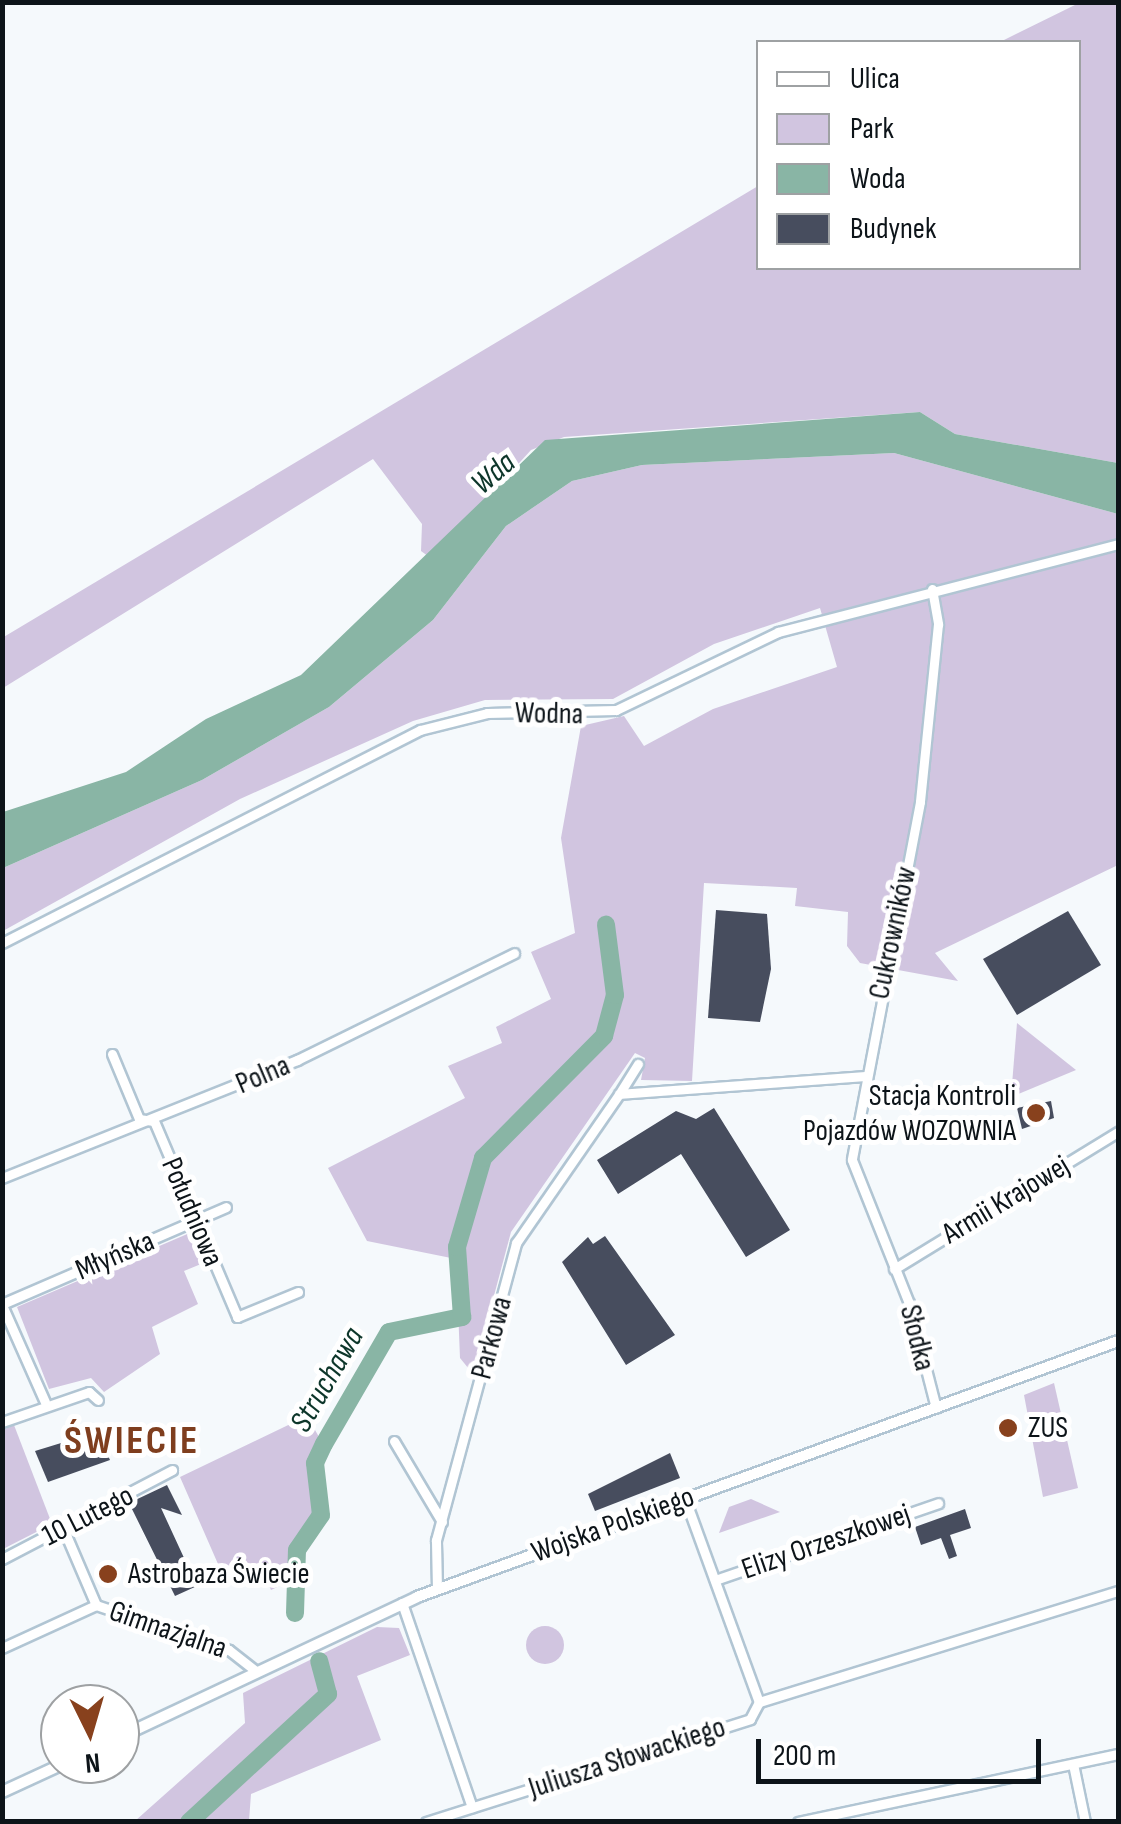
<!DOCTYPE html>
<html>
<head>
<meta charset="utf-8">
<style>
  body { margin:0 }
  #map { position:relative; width:1121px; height:1824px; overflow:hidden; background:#f5f9fc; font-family:"Sofia Sans Condensed",sans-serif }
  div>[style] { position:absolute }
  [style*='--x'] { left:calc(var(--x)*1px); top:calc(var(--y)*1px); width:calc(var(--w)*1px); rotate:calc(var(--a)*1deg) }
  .green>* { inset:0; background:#d1c5e0 }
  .round { border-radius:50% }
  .water>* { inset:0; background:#89b5a5 }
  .river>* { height:18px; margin:-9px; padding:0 9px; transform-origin:9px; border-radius:9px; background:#89b5a5 }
  .building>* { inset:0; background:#474d5e }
  .roads { filter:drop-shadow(2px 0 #b1c5d3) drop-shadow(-2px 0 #b1c5d3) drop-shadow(0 2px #b1c5d3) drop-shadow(0 -2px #b1c5d3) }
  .minor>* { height:9px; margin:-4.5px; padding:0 4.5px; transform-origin:4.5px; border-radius:4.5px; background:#fff }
  .tertiary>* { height:10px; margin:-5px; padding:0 5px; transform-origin:5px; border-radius:5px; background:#fff }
  .dots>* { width:28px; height:28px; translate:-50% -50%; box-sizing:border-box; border:5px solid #fff; border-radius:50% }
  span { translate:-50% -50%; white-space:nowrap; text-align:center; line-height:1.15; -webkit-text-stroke:10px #fff; paint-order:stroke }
  .street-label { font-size:30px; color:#0d1419 }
  .poi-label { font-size:30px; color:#0d1419 }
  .right { translate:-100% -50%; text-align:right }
  .left { translate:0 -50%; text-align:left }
  .water-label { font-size:32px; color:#0d362a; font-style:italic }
  .district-label { font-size:40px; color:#7f3e1e; font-weight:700; letter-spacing:2.5px }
  .frame { position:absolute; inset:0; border:5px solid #0d1419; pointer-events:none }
  .legend { position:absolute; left:756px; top:40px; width:325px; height:230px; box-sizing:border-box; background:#fff; border:2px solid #9ea1a3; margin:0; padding:12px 18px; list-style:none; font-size:30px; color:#0d1419 }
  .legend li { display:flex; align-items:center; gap:20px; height:50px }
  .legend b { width:50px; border:2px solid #9ea1a3 }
  .north { position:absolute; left:40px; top:1684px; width:100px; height:100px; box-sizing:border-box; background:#fff; border:2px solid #9ea1a3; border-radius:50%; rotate:175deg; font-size:28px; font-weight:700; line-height:40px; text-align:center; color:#0d1419 }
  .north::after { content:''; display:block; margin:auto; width:35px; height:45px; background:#88411d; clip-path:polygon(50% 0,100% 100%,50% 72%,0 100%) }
  .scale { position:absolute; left:756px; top:1739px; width:285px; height:45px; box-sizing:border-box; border:5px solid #0d1419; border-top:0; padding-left:12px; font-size:30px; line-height:35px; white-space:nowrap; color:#0d1419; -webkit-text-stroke:8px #fff; paint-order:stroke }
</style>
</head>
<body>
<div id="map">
  <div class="green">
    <i style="clip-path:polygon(1079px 3px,1118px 3px,1118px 463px,955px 434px,920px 412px,564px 437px,531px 450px,432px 559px,421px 551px,422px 524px,373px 459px,3px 688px,2px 638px,758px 186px,758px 268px,1078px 268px,1078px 42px,1000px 42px)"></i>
    <i style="clip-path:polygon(894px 453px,1118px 514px,1118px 865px,935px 953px,958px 981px,860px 963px,847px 946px,848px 912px,795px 906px,797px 888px,704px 883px,692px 1081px,641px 1080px,645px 1058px,635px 1053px,511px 1232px,473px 1374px,460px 1358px,456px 1259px,367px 1241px,328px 1168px,465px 1098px,448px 1066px,502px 1043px,496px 1027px,551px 999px,531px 952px,575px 933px,561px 838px,581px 726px,624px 716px,644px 746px,713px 709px,837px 667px,820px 608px,714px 644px,613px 699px,485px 700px,413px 721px,240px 799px,3px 931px,3px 868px,202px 780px,329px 707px,433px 620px,506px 526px,572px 481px,642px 465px)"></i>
    <i style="clip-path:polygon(1017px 1023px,1076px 1070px,1011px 1097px)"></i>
    <i style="clip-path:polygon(192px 1232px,201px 1264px,184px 1271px,198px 1304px,152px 1327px,160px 1354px,104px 1392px,91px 1378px,49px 1389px,17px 1307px)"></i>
    <i style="clip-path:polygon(1054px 1383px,1078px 1488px,1043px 1497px,1024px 1395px)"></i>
    <i style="clip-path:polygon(307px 1416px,319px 1437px,314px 1518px,293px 1548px,288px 1582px,271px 1590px,261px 1567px,225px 1580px,180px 1477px)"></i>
    <i style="clip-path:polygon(14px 1425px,52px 1524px,3px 1549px,3px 1430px)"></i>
    <i style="clip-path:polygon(751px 1499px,780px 1512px,719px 1533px,729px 1507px)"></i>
    <i class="round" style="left:526px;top:1626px;width:38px;height:38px"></i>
    <i style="clip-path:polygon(377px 1627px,399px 1628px,410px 1655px,357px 1676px,381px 1740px,251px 1794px,249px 1821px,135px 1821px,245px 1723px,243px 1693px)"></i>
  </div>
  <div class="water">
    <i style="clip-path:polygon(920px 412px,955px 434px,1118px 463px,1118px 514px,894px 453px,642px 465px,572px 481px,506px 526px,433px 620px,329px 707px,202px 780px,3px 868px,3px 812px,126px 772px,206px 719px,301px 675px,545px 440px)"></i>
  </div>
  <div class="river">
    <i style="--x:295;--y:1613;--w:63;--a:-88.2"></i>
    <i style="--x:297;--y:1550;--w:42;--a:-55.6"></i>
    <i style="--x:321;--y:1515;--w:52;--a:-96.6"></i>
    <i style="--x:315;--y:1463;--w:21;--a:-65"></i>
    <i style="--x:324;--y:1444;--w:129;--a:-59.9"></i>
    <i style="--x:389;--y:1332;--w:75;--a:-11.6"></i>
    <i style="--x:462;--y:1317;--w:70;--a:-94.1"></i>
    <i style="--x:457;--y:1247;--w:93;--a:-73.7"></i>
    <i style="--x:483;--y:1158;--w:172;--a:-45.2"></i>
    <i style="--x:604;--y:1036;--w:42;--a:-75"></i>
    <i style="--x:615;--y:995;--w:71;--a:-97.3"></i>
    <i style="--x:189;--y:1822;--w:189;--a:-42.6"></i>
    <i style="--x:328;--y:1694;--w:34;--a:-105"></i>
  </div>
  <div class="building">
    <i style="clip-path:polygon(716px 910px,767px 914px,771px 969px,760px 1022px,708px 1018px)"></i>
    <i style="clip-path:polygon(1068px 911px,1101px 965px,1017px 1015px,983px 959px)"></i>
    <i style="clip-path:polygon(1051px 1101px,1054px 1118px,1022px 1129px,1017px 1108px)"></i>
    <i style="clip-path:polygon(714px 1108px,790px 1230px,746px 1257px,681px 1154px,618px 1194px,597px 1160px,676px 1111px,696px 1119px)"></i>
    <i style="clip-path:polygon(605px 1236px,675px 1335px,626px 1365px,562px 1262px,588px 1237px,593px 1244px)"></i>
    <i style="clip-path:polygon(97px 1432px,110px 1460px,48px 1482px,35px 1451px)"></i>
    <i style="clip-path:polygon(670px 1453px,680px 1478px,595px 1511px,588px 1494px)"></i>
    <i style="clip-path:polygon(167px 1485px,182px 1515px,161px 1508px,197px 1586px,175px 1596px,129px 1503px)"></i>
    <i style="clip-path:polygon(965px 1509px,971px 1528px,950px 1535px,957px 1556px,949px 1559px,941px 1538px,921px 1545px,915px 1527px)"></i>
  </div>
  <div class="roads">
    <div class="minor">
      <i style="--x:932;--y:589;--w:36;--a:80"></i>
      <i style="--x:938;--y:624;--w:179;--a:95.8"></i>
      <i style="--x:920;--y:802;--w:364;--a:100.8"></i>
      <i style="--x:852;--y:1160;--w:154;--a:68.3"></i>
      <i style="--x:909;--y:1303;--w:108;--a:75.6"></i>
      <i style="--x:2;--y:943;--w:469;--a:-27"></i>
      <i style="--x:420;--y:730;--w:69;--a:-14.2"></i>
      <i style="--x:487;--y:713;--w:129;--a:-1.3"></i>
      <i style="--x:616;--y:710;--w:180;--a:-25.7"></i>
      <i style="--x:778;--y:632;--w:351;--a:-14.5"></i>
      <i style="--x:112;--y:1054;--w:70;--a:67.4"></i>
      <i style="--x:139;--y:1119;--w:15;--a:8"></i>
      <i style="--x:154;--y:1121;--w:213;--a:67"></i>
      <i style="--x:237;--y:1317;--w:66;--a:-22.3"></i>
      <i style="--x:621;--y:1091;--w:32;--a:-58"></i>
      <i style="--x:2;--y:1178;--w:318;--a:-21.8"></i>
      <i style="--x:297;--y:1060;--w:242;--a:-26.2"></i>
      <i style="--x:894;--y:1269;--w:263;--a:-31.5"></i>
      <i style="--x:2;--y:1304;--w:244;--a:-23.4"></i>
      <i style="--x:2;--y:1305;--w:106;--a:66.1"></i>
      <i style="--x:2;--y:1422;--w:92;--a:-19"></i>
      <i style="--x:89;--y:1392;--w:12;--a:42"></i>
      <i style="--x:394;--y:1441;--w:94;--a:59.3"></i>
      <i style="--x:685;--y:1499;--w:216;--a:70"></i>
      <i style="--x:63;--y:1528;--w:84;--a:66.8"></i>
      <i style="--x:96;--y:1605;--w:140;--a:18.7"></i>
      <i style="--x:229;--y:1650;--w:34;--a:38"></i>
      <i style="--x:2;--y:1559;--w:192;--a:-27.6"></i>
      <i style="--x:715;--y:1580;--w:236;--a:-19"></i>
      <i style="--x:437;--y:1589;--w:49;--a:-91.2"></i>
      <i style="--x:436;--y:1540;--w:308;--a:-74.9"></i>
      <i style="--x:516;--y:1243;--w:181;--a:-55.3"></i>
      <i style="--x:619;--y:1094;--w:246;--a:-4.2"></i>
      <i style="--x:402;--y:1603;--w:216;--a:71.1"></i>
      <i style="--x:2;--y:1648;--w:103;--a:-24.6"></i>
      <i style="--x:759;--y:1702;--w:376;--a:-17.2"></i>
      <i style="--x:1073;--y:1764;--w:59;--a:78.3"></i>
      <i style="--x:426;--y:1822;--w:340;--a:-17.6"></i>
      <i style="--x:750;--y:1719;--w:19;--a:-62"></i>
      <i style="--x:798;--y:1822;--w:327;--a:-12"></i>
    </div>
    <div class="tertiary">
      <i style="--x:120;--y:1737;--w:328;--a:-25.2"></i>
      <i style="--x:417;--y:1597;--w:746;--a:-20.06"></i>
      <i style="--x:2;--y:1792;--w:67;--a:-24.7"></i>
    </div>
  </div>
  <div class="dots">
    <i style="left:1036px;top:1113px;background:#88411d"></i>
    <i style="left:1008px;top:1428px;background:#88411d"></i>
    <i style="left:108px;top:1574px;background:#88411d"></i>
  </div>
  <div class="street-label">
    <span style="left:549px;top:714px;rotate:1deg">Wodna</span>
    <span style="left:893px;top:933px;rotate:-78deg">Cukrowników</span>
    <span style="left:263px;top:1075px;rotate:-23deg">Polna</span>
    <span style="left:1006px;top:1200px;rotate:-31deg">Armii Krajowej</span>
    <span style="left:192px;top:1212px;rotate:67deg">Południowa</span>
    <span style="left:115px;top:1256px;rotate:-23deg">Młyńska</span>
    <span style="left:492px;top:1338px;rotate:-75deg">Parkowa</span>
    <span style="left:917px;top:1338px;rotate:76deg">Słodka</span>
    <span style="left:88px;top:1516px;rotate:-27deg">10 Lutego</span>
    <span style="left:613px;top:1525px;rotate:-20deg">Wojska Polskiego</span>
    <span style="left:826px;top:1542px;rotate:-19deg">Elizy Orzeszkowej</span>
    <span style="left:168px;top:1630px;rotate:19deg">Gimnazjalna</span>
    <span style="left:627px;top:1758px;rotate:-18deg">Juliusza Słowackiego</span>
  </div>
  <div class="poi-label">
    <span class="right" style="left:1016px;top:1113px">Stacja Kontroli<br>Pojazdów WOZOWNIA</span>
    <span class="left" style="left:1028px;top:1428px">ZUS</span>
    <span class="left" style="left:128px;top:1574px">Astrobaza Świecie</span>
  </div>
  <div class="water-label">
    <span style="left:494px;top:474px;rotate:-41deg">Wda</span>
    <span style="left:328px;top:1380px;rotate:-60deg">Struchawa</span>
  </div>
  <div class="district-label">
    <span style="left:132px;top:1441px">ŚWIECIE</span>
  </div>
  <div class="frame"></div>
  <ul class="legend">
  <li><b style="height:12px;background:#fff"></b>Ulica</li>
  <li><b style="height:28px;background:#d1c5e0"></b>Park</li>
  <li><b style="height:28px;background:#89b5a5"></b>Woda</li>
  <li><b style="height:28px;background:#474d5e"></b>Budynek</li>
  </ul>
  <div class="north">N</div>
  <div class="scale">200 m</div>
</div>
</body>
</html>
